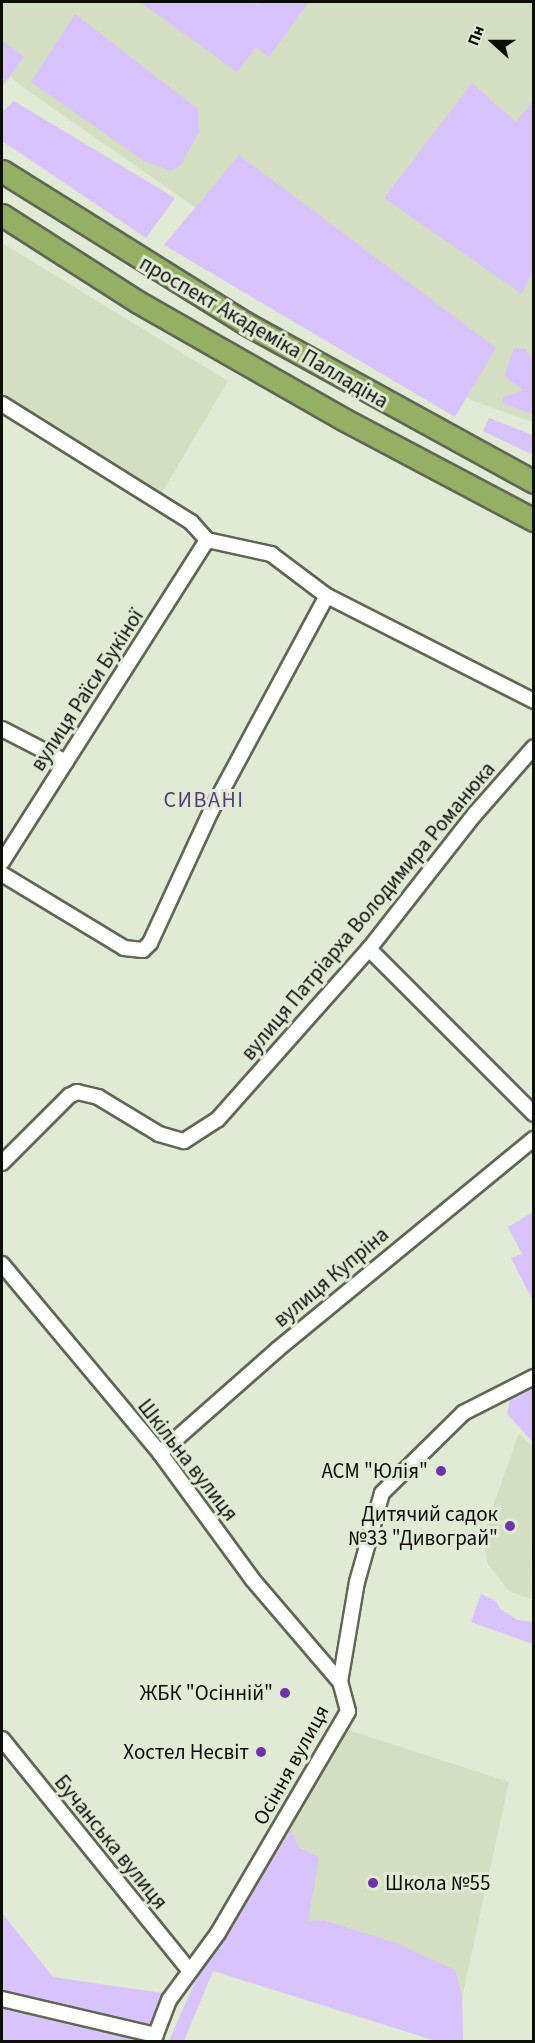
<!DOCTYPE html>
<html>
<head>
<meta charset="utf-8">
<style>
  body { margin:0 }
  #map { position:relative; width:535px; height:2043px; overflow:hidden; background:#e1ead5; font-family:"Source Sans 3",sans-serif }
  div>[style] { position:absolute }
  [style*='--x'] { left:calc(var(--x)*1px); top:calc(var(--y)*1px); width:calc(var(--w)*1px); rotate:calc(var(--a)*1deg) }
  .built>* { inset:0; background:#d3dec3 }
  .green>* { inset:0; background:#d8c3fd }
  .roads { filter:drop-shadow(2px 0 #606755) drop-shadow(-2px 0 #606755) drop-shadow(0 2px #606755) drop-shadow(0 -2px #606755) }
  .minor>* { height:14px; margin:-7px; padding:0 7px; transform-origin:7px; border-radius:7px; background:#fff }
  .highway>* { height:21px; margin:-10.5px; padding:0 10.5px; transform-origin:10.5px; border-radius:10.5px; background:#95b064 }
  .dots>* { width:16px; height:16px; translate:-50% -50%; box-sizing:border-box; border:3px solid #e1ead5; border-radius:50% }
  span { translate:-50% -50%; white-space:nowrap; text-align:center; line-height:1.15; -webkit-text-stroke:6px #e1ead5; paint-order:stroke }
  .street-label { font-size:21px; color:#0c0e08 }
  .poi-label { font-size:21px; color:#0c0e08 }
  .right { translate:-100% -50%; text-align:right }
  .left { translate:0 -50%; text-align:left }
  .neighbourhood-label { font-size:22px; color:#563d79; letter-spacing:1.5px }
  .frame { position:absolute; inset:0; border:3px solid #0c0e08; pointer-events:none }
  .north { position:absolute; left:463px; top:12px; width:60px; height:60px; -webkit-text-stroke:4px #e1ead5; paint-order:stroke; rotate:291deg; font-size:16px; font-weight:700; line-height:24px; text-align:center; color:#0c0e08 }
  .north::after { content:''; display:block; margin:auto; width:21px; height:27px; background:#0c0e08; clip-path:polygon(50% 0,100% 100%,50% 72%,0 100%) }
</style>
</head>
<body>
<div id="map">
  <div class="built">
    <i style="clip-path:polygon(2px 2px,533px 2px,533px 422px,473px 401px,24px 88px,2px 70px)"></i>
    <i style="clip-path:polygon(2px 243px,228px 381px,161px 494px,2px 397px)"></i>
    <i style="clip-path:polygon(519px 1433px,533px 1448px,531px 1599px,509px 1591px,488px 1564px,482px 1538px)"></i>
    <i style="clip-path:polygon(348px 1730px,509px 1782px,456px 2025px,220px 1947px)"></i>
  </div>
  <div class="green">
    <i style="clip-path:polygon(140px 2px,253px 2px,259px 6px,262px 2px,309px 2px,269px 57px,256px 47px,237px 72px)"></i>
    <i style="clip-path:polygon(75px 14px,198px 109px,199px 132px,180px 166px,171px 171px,144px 161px,31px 82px)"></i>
    <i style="clip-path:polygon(2px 40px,24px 57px,2px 87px)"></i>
    <i style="clip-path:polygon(472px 83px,516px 122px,533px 101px,533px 270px,522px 294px,384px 198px)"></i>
    <i style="clip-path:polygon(14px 101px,175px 198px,146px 238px,2px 141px,2px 112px)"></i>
    <i style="clip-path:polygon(239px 155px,496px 348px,455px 417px,164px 245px)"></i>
    <i style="clip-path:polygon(514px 348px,525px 349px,533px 360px,533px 414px,504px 404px,502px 398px,523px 390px,504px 376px)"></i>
    <i style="clip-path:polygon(489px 418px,533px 435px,533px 455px,483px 431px)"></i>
    <i style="clip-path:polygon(533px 1212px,533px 1301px,511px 1258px,522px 1254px,508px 1227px)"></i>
    <i style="clip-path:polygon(533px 1387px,533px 1442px,507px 1414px,511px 1394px)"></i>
    <i style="clip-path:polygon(481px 1594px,496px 1601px,500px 1609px,518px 1620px,533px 1622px,533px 1644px,471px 1622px)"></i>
    <i style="clip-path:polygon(291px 1830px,299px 1848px,319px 1857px,308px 1921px,323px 1920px,396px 1943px,455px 1970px,462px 1996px,463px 2041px,436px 2041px,213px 1971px,184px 2041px,169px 2041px,194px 1984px)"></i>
    <i style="clip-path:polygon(2px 1913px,53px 1977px,162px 1993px,146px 2041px,2px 2041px)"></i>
  </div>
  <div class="roads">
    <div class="minor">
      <i style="--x:2;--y:404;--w:223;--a:32"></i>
      <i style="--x:191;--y:522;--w:24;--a:48"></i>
      <i style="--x:207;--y:540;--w:66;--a:12.3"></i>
      <i style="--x:271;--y:554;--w:70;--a:36.9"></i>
      <i style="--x:327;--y:596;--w:232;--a:26.9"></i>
      <i style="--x:2;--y:729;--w:72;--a:27.3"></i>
      <i style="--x:2;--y:862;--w:382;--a:-57.5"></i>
      <i style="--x:2;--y:874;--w:143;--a:31.2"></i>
      <i style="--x:124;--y:948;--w:19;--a:6"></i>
      <i style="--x:143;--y:950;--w:10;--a:-45"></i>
      <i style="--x:150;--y:943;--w:145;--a:-65.2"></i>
      <i style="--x:211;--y:811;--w:244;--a:-61.7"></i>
      <i style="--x:369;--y:949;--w:233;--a:45"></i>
      <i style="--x:2;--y:1163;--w:95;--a:-45"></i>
      <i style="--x:69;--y:1096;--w:9;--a:-27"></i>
      <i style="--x:77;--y:1092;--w:22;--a:13"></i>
      <i style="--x:98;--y:1097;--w:71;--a:31.2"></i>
      <i style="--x:159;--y:1134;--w:26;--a:16"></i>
      <i style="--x:184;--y:1141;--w:40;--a:-32.9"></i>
      <i style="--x:218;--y:1119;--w:227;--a:-48.4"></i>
      <i style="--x:369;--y:949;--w:172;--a:-51.9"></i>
      <i style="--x:475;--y:814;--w:89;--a:-48.6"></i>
      <i style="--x:2;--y:1264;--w:246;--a:50.1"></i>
      <i style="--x:160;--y:1453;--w:157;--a:53.8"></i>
      <i style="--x:253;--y:1580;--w:134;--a:49.5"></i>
      <i style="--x:160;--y:1453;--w:157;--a:-41.4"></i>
      <i style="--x:278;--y:1349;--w:331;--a:-39.4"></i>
      <i style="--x:2;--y:1739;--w:297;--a:51"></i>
      <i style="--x:2;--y:1999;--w:158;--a:13.2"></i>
      <i style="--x:153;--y:2042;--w:45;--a:-69.1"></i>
      <i style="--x:169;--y:2000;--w:83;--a:-53.8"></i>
      <i style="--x:218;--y:1933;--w:257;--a:-59.6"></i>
      <i style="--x:348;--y:1711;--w:30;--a:-105"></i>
      <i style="--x:340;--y:1682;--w:101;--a:-80.4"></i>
      <i style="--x:357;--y:1582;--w:92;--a:-74.3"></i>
      <i style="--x:382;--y:1493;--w:114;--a:-44.6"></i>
      <i style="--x:463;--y:1413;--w:80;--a:-26.9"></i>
    </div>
    <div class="highway">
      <i style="--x:2;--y:171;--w:287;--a:32"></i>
      <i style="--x:245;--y:323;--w:330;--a:28.8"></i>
      <i style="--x:2;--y:215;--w:161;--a:32.6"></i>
      <i style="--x:138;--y:302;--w:238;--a:29.7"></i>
      <i style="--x:345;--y:420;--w:214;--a:27.9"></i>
    </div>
  </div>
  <div class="dots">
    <i style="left:441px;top:1471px;background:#6d34aa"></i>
    <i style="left:510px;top:1526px;background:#6d34aa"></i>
    <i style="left:285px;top:1693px;background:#6d34aa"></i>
    <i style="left:261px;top:1752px;background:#6d34aa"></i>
    <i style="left:373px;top:1883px;background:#6d34aa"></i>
  </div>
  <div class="street-label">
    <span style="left:264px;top:332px;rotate:30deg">проспект Академіка Палладіна</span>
    <span style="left:87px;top:690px;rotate:-57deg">вулиця Раїси Букіної</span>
    <span style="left:368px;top:911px;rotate:-50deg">вулиця Патріарха Володимира Романюка</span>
    <span style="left:331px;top:1277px;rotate:-40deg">вулиця Купріна</span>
    <span style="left:188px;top:1460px;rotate:52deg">Шкільна вулиця</span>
    <span style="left:291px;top:1765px;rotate:-61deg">Осіння вулиця</span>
    <span style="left:111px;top:1842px;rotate:51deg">Бучанська вулиця</span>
  </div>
  <div class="poi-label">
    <span class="right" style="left:428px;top:1471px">АСМ "Юлія"</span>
    <span class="right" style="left:498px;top:1526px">Дитячий садок<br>№33 "Дивограй"</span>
    <span class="right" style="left:273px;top:1693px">ЖБК "Осінній"</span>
    <span class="right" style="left:249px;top:1752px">Хостел Несвіт</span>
    <span class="left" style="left:385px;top:1883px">Школа №55</span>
  </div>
  <div class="neighbourhood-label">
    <span style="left:204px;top:801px">СИВАНІ</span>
  </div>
  <div class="frame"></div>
  <div class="north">Пн</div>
</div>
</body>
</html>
